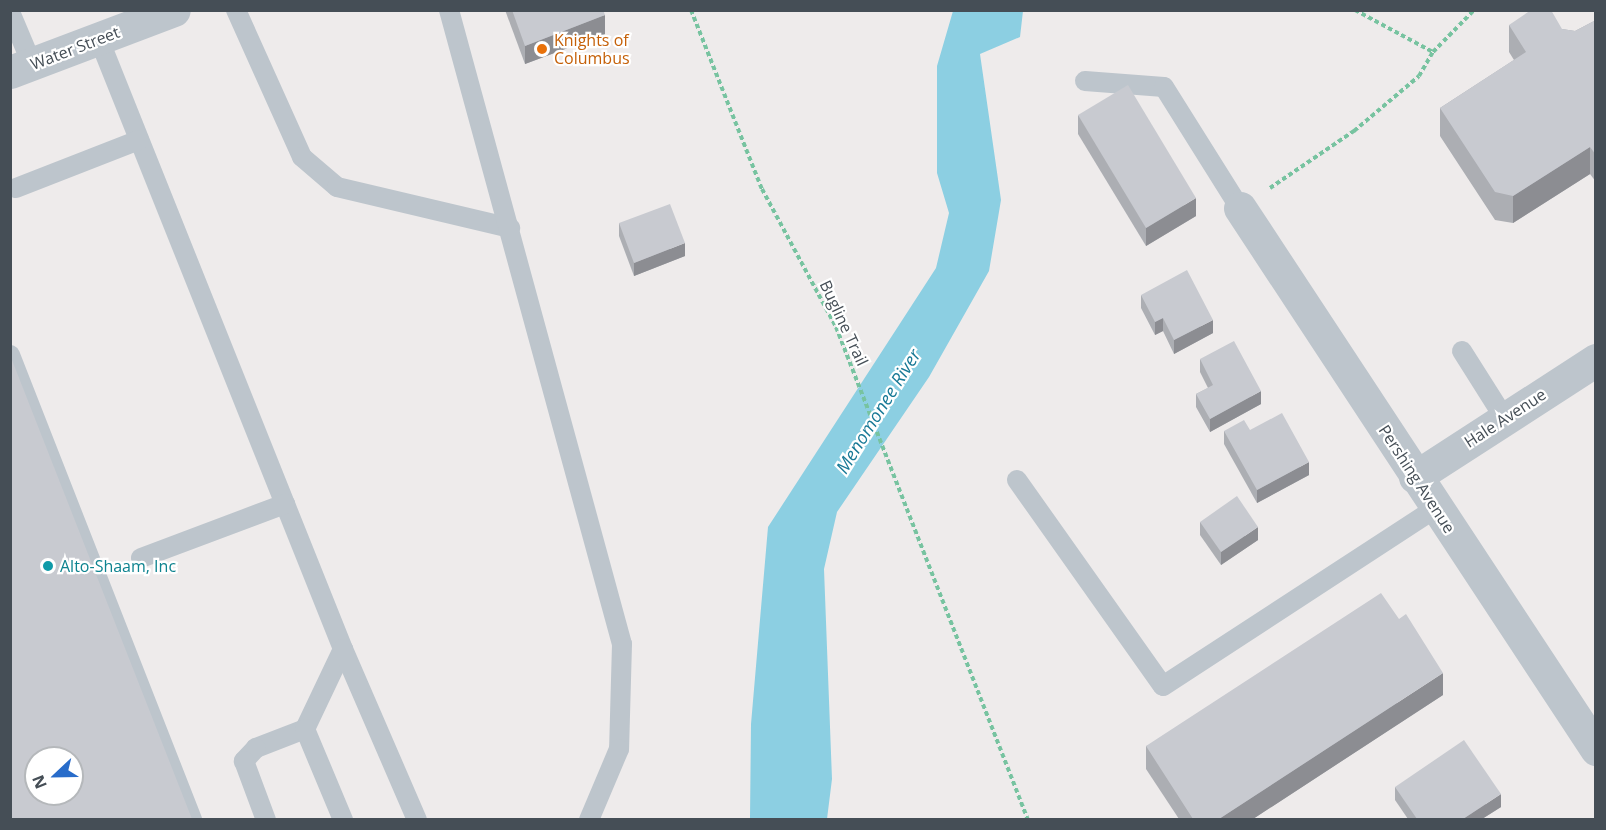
<!DOCTYPE html>
<html>
<head>
<meta charset="utf-8">
<style>
  body { margin:0 }
  #map { position:relative; width:1606px; height:830px; overflow:hidden; background:#eeebeb; font-family:"Open Sans",sans-serif }
  div>[style] { position:absolute }
  [style*='--x'] { left:calc(var(--x)*1px); top:calc(var(--y)*1px); width:calc(var(--w)*1px); rotate:calc(var(--a)*1deg) }
  .water>* { inset:0; background:#8ccfe2 }
  .path>* { height:4px; margin-top:-2px; transform-origin:0; background:repeating-linear-gradient(90deg,#77c3a0 0 4.5px,transparent 0 7.5px) }
  .service>* { height:20px; margin:-10px; padding:0 10px; transform-origin:10px; border-radius:10px; background:#bdc5cc }
  .minor>* { height:33px; margin:-16.5px; padding:0 16.5px; transform-origin:16.5px; border-radius:16.5px; background:#bdc5cc }
  .wall>* { inset:0; background:#acaeb3 }
  .shaded-wall>* { inset:0; background:#8c8d92 }
  .building>* { inset:0; background:#c8cad0 }
  .dots>* { width:16px; height:16px; translate:-50% -50%; box-sizing:border-box; border:3px solid #fff; border-radius:50% }
  span { translate:-50% -50%; white-space:nowrap; text-align:center; line-height:1.15; -webkit-text-stroke:4.5px #fff; paint-order:stroke }
  .food-label { font-size:16px; color:#c56008 }
  .left { translate:0 -50%; text-align:left }
  .street-label { font-size:16px; color:#454e56 }
  .culture-label { font-size:16px; color:#0d838f }
  .water-label { font-size:18px; color:#187996; font-style:italic }
  .frame { position:absolute; inset:0; border:12px solid #454e56; pointer-events:none }
  .north { position:absolute; left:24px; top:746px; width:60px; height:60px; box-sizing:border-box; background:#fff; border:2px solid #b5b8bb; border-radius:50%; rotate:248deg; font-size:16px; font-weight:700; line-height:24px; text-align:center; color:#454e56 }
  .north::after { content:''; display:block; margin:auto; width:21px; height:27px; background:#286cca; clip-path:polygon(50% 0,100% 100%,50% 72%,0 100%) }
</style>
</head>
<body>
<div id="map">
  <div class="water">
    <i style="clip-path:polygon(953px 11px,1023px 11px,1020px 37px,980px 54px,1001px 200px,989px 271px,929px 377px,837px 512px,824px 569px,832px 779px,827px 819px,750px 819px,751px 724px,768px 527px,936px 268px,949px 213px,937px 173px,937px 66px)"></i>
  </div>
  <div class="path">
    <i style="--x:691;--y:10;--w:193;--a:68.4"></i>
    <i style="--x:762;--y:189;--w:157;--a:61.8"></i>
    <i style="--x:836;--y:327;--w:529;--a:68.72"></i>
    <i style="--x:1355;--y:10;--w:89;--a:28.3"></i>
    <i style="--x:1270;--y:188;--w:102;--a:-34.2"></i>
    <i style="--x:1354;--y:131;--w:85;--a:-40.2"></i>
    <i style="--x:1419;--y:76;--w:28;--a:-60"></i>
    <i style="--x:1433;--y:52;--w:59;--a:-45.7"></i>
  </div>
  <div class="service">
    <i style="--x:236;--y:10;--w:161;--a:65.8"></i>
    <i style="--x:302;--y:157;--w:46;--a:40.6"></i>
    <i style="--x:337;--y:187;--w:178;--a:13.3"></i>
    <i style="--x:449;--y:10;--w:657;--a:74.74"></i>
    <i style="--x:622;--y:644;--w:105;--a:91.6"></i>
    <i style="--x:619;--y:749;--w:77;--a:112.9"></i>
    <i style="--x:10;--y:12;--w:56;--a:67.1"></i>
    <i style="--x:99;--y:39;--w:657;--a:68.2"></i>
    <i style="--x:343;--y:649;--w:89;--a:115.4"></i>
    <i style="--x:305;--y:729;--w:53;--a:158.8"></i>
    <i style="--x:256;--y:748;--w:18;--a:133"></i>
    <i style="--x:244;--y:761;--w:63;--a:69.6"></i>
    <i style="--x:1085;--y:81;--w:79;--a:4.3"></i>
    <i style="--x:1164;--y:87;--w:143;--a:57.9"></i>
    <i style="--x:16;--y:188;--w:132;--a:-21.3"></i>
    <i style="--x:1462;--y:351;--w:80;--a:57.7"></i>
    <i style="--x:10;--y:355;--w:499;--a:68.6"></i>
    <i style="--x:1017;--y:480;--w:252;--a:54.7"></i>
    <i style="--x:1163;--y:686;--w:326;--a:-33.1"></i>
    <i style="--x:141;--y:558;--w:154;--a:-20.6"></i>
    <i style="--x:343;--y:649;--w:186;--a:66.6"></i>
    <i style="--x:305;--y:729;--w:99;--a:67.3"></i>
  </div>
  <div class="minor">
    <i style="--x:10;--y:72;--w:175;--a:-20.7"></i>
    <i style="--x:1240;--y:208;--w:648;--a:56.65"></i>
    <i style="--x:1415;--y:477;--w:216;--a:-32.9"></i>
  </div>
  <div class="wall">
    <i style="clip-path:polygon(505px 10px,603px 10px,605px 34px,525px 64px)"></i>
    <i style="clip-path:polygon(1596px 20px,1596px 182px,1590px 174px,1513px 223px,1495px 220px,1440px 136px,1440px 108px,1514px 60px,1509px 52px,1509px 25px,1562px 29px,1575px 31px)"></i>
    <i style="clip-path:polygon(1078px 115px,1196px 216px,1146px 246px,1078px 134px)"></i>
    <i style="clip-path:polygon(619px 223px,685px 256px,634px 276px,619px 236px)"></i>
    <i style="clip-path:polygon(1141px 295px,1213px 333px,1174px 354px,1163px 331px,1155px 335px,1141px 308px)"></i>
    <i style="clip-path:polygon(1200px 359px,1261px 404px,1210px 432px,1196px 407px,1196px 394px,1208px 388px,1200px 372px)"></i>
    <i style="clip-path:polygon(1250px 430px,1309px 475px,1257px 503px,1224px 444px,1224px 431px)"></i>
    <i style="clip-path:polygon(1200px 522px,1258px 540px,1221px 565px,1200px 535px)"></i>
    <i style="clip-path:polygon(1443px 695px,1253px 819px,1179px 819px,1146px 769px,1146px 746px)"></i>
    <i style="clip-path:polygon(1395px 787px,1501px 807px,1482px 819px,1408px 819px,1395px 800px)"></i>
  </div>
  <div class="shaded-wall">
    <i style="clip-path:polygon(605px 15px,605px 34px,525px 64px,525px 46px)"></i>
    <i style="clip-path:polygon(1590px 147px,1590px 174px,1513px 223px,1513px 196px)"></i>
    <i style="clip-path:polygon(1196px 198px,1196px 216px,1146px 246px,1146px 228px)"></i>
    <i style="clip-path:polygon(685px 243px,685px 256px,634px 276px,634px 263px)"></i>
    <i style="clip-path:polygon(1163px 318px,1163px 331px,1155px 335px,1155px 322px)"></i>
    <i style="clip-path:polygon(1213px 320px,1213px 333px,1174px 354px,1174px 340px)"></i>
    <i style="clip-path:polygon(1261px 391px,1261px 404px,1210px 432px,1210px 419px)"></i>
    <i style="clip-path:polygon(1309px 462px,1309px 475px,1257px 503px,1257px 490px)"></i>
    <i style="clip-path:polygon(1258px 527px,1258px 540px,1221px 565px,1221px 552px)"></i>
    <i style="clip-path:polygon(1443px 673px,1443px 695px,1253px 819px,1219px 819px)"></i>
    <i style="clip-path:polygon(1501px 794px,1501px 807px,1482px 819px,1463px 819px)"></i>
  </div>
  <div class="building">
    <i style="clip-path:polygon(512px 10px,603px 10px,605px 15px,525px 46px)"></i>
    <i style="clip-path:polygon(1531px 10px,1551px 10px,1562px 29px,1575px 31px,1596px 20px,1596px 155px,1590px 147px,1513px 196px,1495px 192px,1440px 108px,1526px 52px,1509px 25px)"></i>
    <i style="clip-path:polygon(1128px 85px,1196px 198px,1146px 228px,1078px 115px)"></i>
    <i style="clip-path:polygon(670px 204px,685px 243px,634px 263px,619px 223px)"></i>
    <i style="clip-path:polygon(1187px 270px,1213px 320px,1174px 340px,1163px 318px,1155px 322px,1141px 295px)"></i>
    <i style="clip-path:polygon(1234px 341px,1261px 391px,1210px 419px,1196px 394px,1213px 385px,1200px 359px)"></i>
    <i style="clip-path:polygon(evenodd,10px 355px,192px 819px,10px 819px,10px 355px,36px 758px,72px 758px,72px 794px,36px 794px,36px 758px)"></i>
    <i style="clip-path:polygon(1282px 413px,1309px 462px,1257px 490px,1224px 431px,1244px 420px,1250px 430px)"></i>
    <i style="clip-path:polygon(1237px 496px,1258px 527px,1221px 552px,1200px 522px)"></i>
    <i style="clip-path:polygon(1381px 593px,1399px 619px,1406px 614px,1443px 673px,1219px 819px,1193px 819px,1146px 746px)"></i>
    <i style="clip-path:polygon(1464px 740px,1501px 794px,1463px 819px,1417px 819px,1395px 787px)"></i>
  </div>
  <div class="dots">
    <i style="left:542px;top:49px;background:#e8710a"></i>
    <i style="left:48px;top:566px;background:#0f9aa8"></i>
  </div>
  <div class="food-label">
    <span class="left" style="left:554px;top:49px">Knights of<br>Columbus</span>
  </div>
  <div class="street-label">
    <span style="left:75px;top:48px;rotate:-21deg">Water Street</span>
    <span style="left:844px;top:323px;rotate:65deg">Bugline Trail</span>
    <span style="left:1505px;top:418px;rotate:-33deg">Hale Avenue</span>
    <span style="left:1417px;top:479px;rotate:57deg">Pershing Avenue</span>
  </div>
  <div class="culture-label">
    <span class="left" style="left:60px;top:566px">Alto-Shaam, Inc</span>
  </div>
  <div class="water-label">
    <span style="left:878px;top:411px;rotate:-58deg">Menomonee River</span>
  </div>
  <div class="frame"></div>
  <div class="north">N</div>
</div>
</body>
</html>
